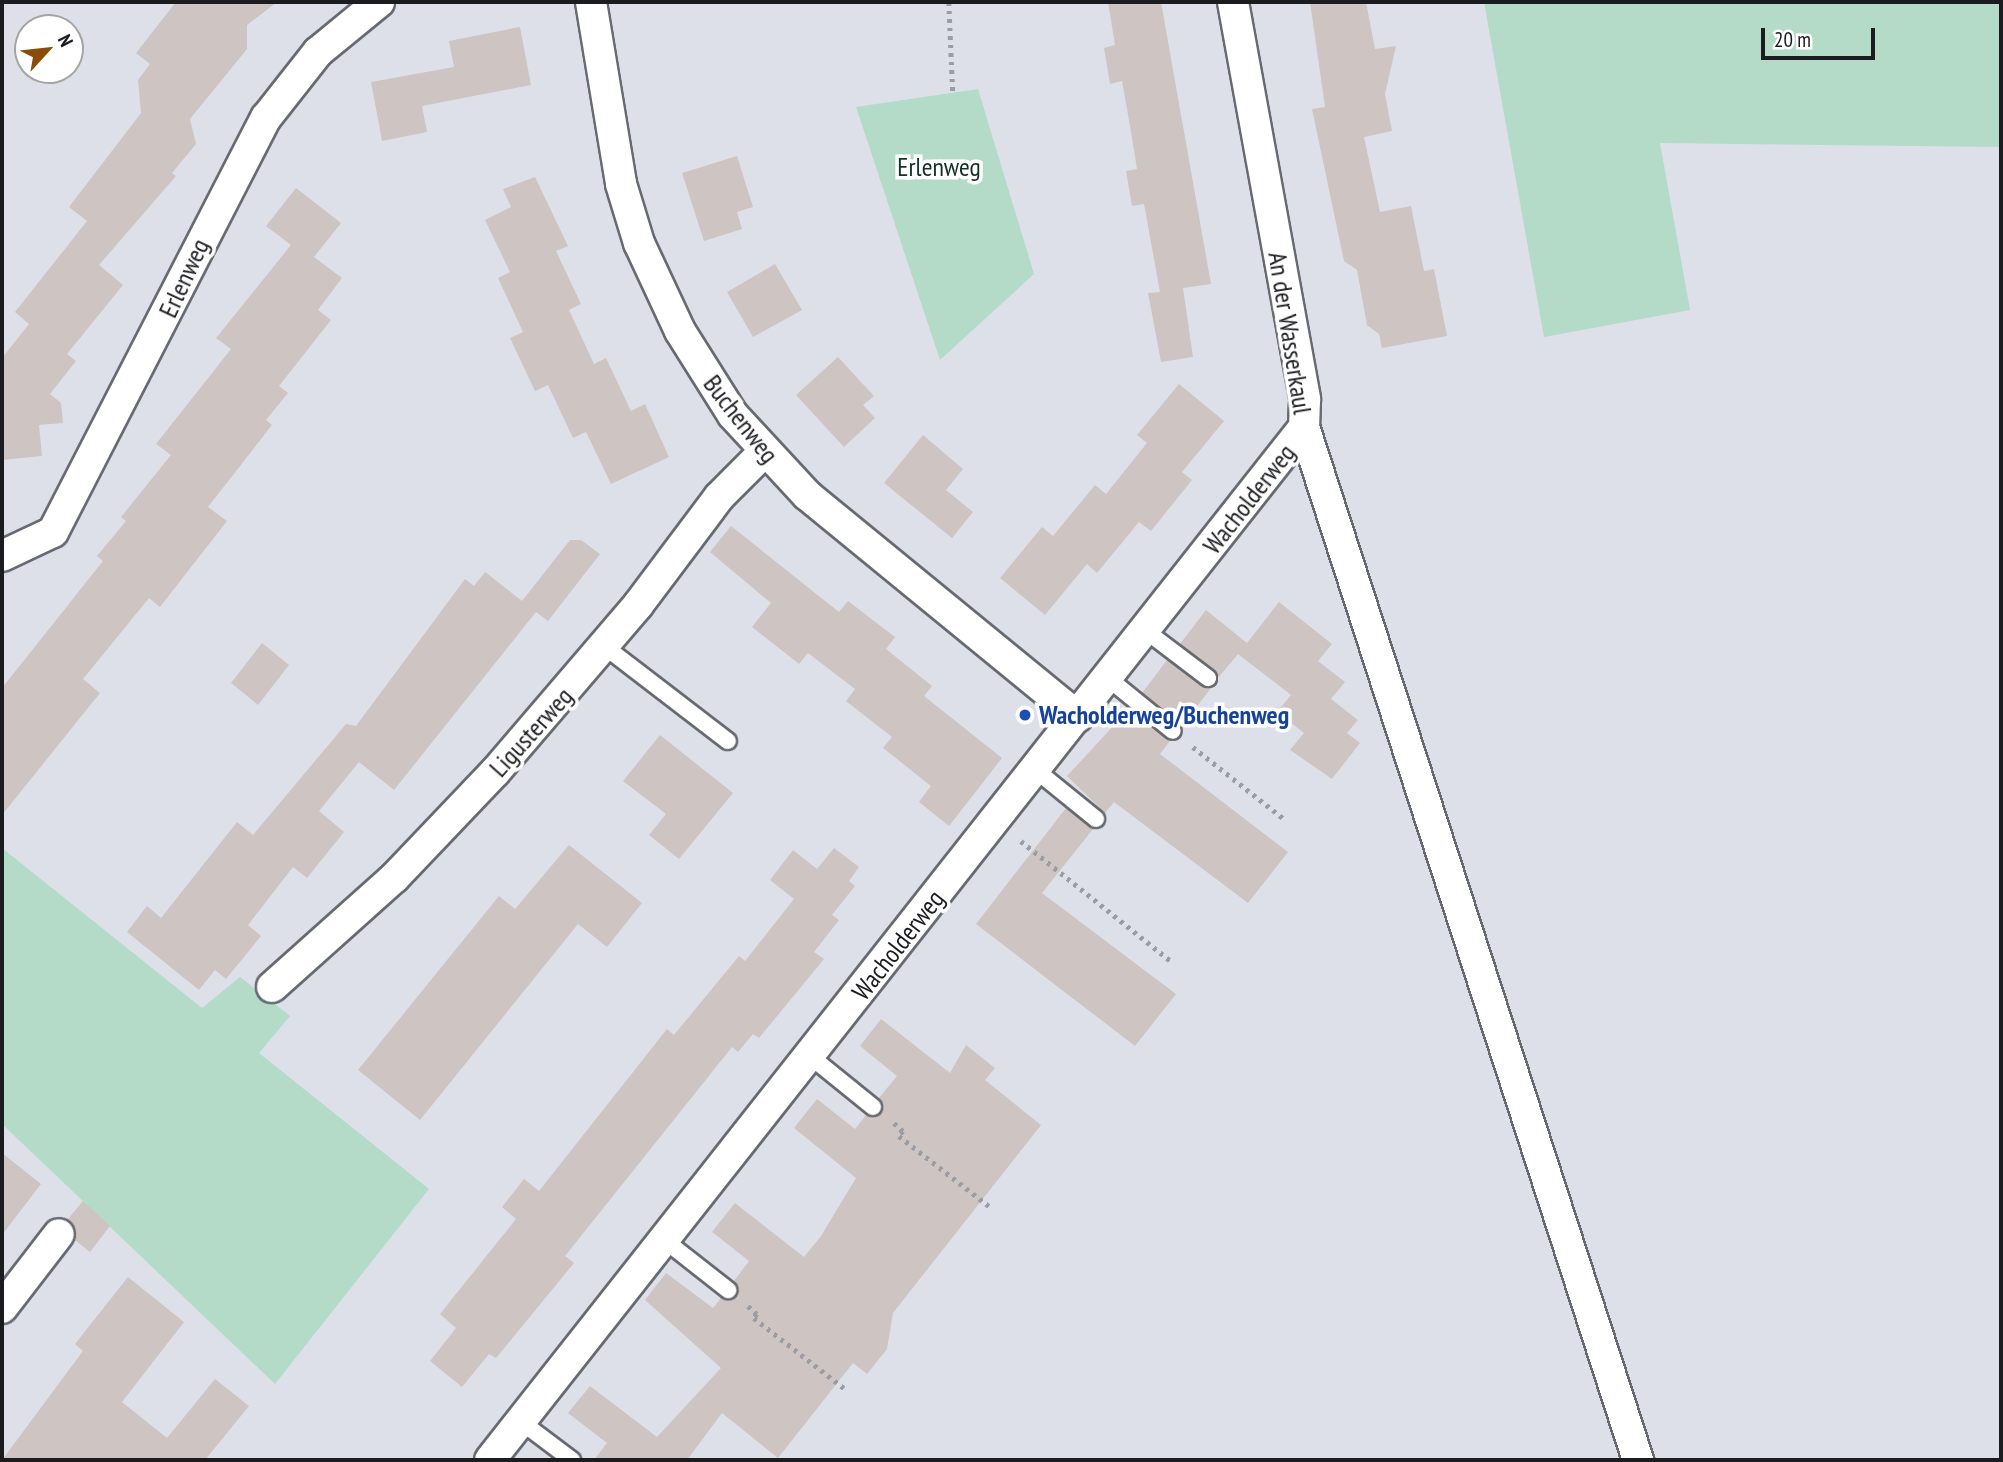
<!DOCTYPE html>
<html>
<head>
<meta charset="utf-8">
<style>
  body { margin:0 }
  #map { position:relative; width:2003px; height:1462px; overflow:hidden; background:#dde0e9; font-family:"PT Sans Narrow",sans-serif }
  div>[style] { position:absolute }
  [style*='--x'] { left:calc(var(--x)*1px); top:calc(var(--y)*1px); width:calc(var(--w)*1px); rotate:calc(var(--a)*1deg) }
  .green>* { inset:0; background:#b3dbc8 }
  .building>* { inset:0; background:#cec4c1 }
  .path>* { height:4.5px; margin-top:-2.25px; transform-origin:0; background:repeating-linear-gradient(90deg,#9b9da4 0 3.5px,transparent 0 8.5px) }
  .roads { filter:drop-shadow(2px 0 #676a71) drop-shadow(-2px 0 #676a71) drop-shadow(0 2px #676a71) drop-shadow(0 -2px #676a71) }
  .lane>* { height:16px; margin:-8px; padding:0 8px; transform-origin:8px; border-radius:8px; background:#fff }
  .street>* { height:30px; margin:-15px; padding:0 15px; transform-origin:15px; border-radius:15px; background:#fff }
  .dots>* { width:19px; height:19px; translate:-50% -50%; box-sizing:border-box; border:4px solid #fff; border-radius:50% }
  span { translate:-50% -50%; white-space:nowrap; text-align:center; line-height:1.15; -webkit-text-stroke:7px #fff; paint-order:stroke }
  .park-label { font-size:26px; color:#133326 }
  .street-label { font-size:26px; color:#1b1c1f }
  .transit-label { font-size:26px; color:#164399; font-weight:700 }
  .left { translate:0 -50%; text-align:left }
  .frame { position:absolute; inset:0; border:4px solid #1b1c1f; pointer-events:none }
  .north { position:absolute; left:14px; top:14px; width:70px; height:70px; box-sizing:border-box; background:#fff; border:2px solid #a4a4a5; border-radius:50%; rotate:63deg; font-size:19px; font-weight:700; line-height:28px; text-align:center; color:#1b1c1f }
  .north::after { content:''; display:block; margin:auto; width:24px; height:32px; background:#884e07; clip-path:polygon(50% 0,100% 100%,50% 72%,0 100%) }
  .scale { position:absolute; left:1761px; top:28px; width:114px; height:32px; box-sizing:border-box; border:4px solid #1b1c1f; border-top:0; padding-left:9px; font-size:21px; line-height:24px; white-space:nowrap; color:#1b1c1f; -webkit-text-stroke:5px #fff; paint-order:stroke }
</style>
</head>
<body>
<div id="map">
  <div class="green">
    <i style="clip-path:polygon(1484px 2px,2001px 2px,2001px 147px,1660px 143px,1690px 310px,1544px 337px)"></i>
    <i style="clip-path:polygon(978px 89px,1034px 274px,940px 360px,856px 107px)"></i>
    <i style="clip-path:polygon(2px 848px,202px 1008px,240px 977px,290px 1016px,259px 1053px,429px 1189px,275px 1384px,2px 1124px)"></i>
  </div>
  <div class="building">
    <i style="clip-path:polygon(176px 2px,277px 2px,247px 25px,247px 49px,190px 119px,196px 144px,172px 173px,176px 176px,99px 265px,123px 285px,67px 354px,76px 361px,50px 394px,61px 403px,63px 423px,39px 425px,42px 456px,2px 460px,2px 358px,29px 324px,15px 312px,87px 221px,69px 207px,141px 113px,138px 80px,150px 64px,136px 53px)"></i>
    <i style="clip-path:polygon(1108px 2px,1161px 2px,1211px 284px,1183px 288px,1193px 357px,1161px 362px,1148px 293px,1160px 292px,1144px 204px,1132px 206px,1126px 171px,1137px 169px,1130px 126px,1122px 81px,1110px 84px,1104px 48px,1115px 45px)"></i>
    <i style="clip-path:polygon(1310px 2px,1366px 2px,1375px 49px,1396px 46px,1385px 94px,1392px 131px,1364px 137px,1380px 212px,1411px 206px,1424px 271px,1434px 269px,1447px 336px,1382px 348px,1379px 334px,1367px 325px,1357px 270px,1344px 261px,1312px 109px,1325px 107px)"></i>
    <i style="clip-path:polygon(520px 27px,531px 85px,422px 106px,427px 132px,382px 141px,371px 82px,454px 67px,449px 41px)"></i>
    <i style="clip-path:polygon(737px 156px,753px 207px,737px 212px,742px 229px,704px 241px,682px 173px)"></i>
    <i style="clip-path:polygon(535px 177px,568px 246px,556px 251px,581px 304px,569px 310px,594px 364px,606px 358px,631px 411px,645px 404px,669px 457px,611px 484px,586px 432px,573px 438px,548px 385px,535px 391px,510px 338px,523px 332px,498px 278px,510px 272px,485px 220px,511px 207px,503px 189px)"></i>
    <i style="clip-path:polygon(296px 188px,341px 223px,314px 257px,342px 278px,318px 310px,331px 320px,279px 386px,288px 393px,266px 420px,272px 425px,208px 507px,227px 521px,160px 607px,149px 598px,83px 679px,100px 693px,2px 815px,2px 688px,103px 561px,97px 556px,126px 521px,121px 517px,171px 455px,156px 444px,231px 349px,216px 338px,291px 245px,266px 226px)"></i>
    <i style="clip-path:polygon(775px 264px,802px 310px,753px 337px,727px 292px)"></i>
    <i style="clip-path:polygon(838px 357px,874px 396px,863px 405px,875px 418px,844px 447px,796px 395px)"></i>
    <i style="clip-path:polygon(1179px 384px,1224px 421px,1182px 472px,1192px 480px,1151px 531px,1139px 522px,1097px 573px,1087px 564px,1045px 615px,1000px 578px,1042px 527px,1053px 536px,1095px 485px,1106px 494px,1147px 443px,1137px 435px)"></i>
    <i style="clip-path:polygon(923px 435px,963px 469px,946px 490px,973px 512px,952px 538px,884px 483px)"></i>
    <i style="clip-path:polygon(731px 526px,839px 612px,848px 601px,895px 637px,886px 649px,932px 686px,924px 696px,1002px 758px,949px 826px,919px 802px,931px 786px,883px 748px,892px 737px,846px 701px,855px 689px,808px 653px,799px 664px,752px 627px,771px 603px,710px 552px)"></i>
    <i style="clip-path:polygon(570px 540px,581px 540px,600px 554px,548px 621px,536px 612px,394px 790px,359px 762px,319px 811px,344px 832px,307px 878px,293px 867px,248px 925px,261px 936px,226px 979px,215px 970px,199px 990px,127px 932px,147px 906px,161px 918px,237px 822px,253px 835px,346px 724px,356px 726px,465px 579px,474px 586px,485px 572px,522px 601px)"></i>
    <i style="clip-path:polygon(1279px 602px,1332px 644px,1318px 661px,1345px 682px,1331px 699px,1358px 720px,1347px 733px,1360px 743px,1332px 779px,1290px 750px,1304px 733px,1277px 712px,1291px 695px,1238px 654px,1218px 678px,1180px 644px,1206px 610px,1247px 643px)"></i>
    <i style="clip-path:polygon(262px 643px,289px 665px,258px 705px,231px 683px)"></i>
    <i style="clip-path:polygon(1167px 660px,1211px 688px,1182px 726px,1142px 693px)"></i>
    <i style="clip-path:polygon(1129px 709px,1170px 741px,1160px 754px,1288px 852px,1248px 903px,1114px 802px,1105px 813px,1067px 776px)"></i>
    <i style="clip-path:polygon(660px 735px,733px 793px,679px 859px,649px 835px,666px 814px,623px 781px)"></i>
    <i style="clip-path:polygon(1066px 808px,1093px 829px,1042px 893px,1176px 994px,1135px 1046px,976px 924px)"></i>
    <i style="clip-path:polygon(569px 845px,642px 903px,607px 947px,578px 924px,420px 1120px,358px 1070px,499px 896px,515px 909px)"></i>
    <i style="clip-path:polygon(834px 848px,859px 867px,849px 881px,855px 886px,832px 915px,839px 920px,814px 952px,824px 959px,759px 1038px,753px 1034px,738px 1052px,732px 1047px,565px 1256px,574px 1263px,496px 1358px,489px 1354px,462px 1387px,430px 1361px,456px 1328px,440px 1314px,516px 1219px,502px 1207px,524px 1179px,539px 1191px,667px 1029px,674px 1035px,739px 956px,745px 961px,794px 899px,770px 880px,793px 850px,817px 869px)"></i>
    <i style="clip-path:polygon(881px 1019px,950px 1073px,966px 1045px,995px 1068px,985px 1080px,1041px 1125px,893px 1313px,887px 1349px,867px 1374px,853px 1363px,778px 1458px,722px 1413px,687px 1460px,594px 1460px,607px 1443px,568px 1413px,590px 1386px,657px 1437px,721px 1368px,645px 1300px,666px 1273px,713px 1308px,721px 1298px,736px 1297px,734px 1281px,749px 1261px,712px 1232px,735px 1203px,804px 1257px,821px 1236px,856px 1178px,794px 1128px,817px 1099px,855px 1129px,866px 1115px,882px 1113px,879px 1098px,897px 1076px,860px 1046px)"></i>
    <i style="clip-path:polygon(2px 1153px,41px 1184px,2px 1235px)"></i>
    <i style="clip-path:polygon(83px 1201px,110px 1226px,90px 1252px,75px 1240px,68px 1219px)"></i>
    <i style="clip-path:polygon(128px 1277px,184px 1322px,122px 1402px,167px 1438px,215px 1379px,249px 1406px,205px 1460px,2px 1460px,83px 1351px,75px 1344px)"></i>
  </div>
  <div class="path">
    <i style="--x:949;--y:2;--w:92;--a:87.5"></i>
    <i style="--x:1193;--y:747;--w:115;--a:38.3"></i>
    <i style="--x:1021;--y:841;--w:192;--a:38.7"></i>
    <i style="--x:894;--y:1123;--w:12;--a:42"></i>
    <i style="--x:903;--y:1131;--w:6;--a:129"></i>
    <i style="--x:899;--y:1136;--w:114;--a:37.9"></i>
    <i style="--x:748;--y:1306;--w:12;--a:42"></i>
    <i style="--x:757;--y:1314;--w:5;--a:127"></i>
    <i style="--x:754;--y:1318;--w:114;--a:37.9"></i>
  </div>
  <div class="roads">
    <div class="lane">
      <i style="--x:1146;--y:631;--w:78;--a:37.2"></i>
      <i style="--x:604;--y:646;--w:156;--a:37.5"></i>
      <i style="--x:1109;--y:679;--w:82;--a:39.1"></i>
      <i style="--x:1037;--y:771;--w:76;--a:39.1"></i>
      <i style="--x:810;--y:1056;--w:81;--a:39"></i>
      <i style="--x:663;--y:1239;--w:83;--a:38.1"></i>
      <i style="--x:520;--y:1421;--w:65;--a:36.9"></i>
    </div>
    <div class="street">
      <i style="--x:591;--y:2;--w:184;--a:80.6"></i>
      <i style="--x:621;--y:184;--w:62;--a:73"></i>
      <i style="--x:639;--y:243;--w:97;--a:65"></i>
      <i style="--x:680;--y:331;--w:99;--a:57.8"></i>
      <i style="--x:733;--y:415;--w:109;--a:47.2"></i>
      <i style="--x:807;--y:495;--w:350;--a:39.3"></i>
      <i style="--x:1233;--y:2;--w:404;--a:79.7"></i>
      <i style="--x:1305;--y:400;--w:27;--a:92"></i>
      <i style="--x:1304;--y:427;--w:1086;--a:72.08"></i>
      <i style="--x:2;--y:556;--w:56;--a:-25.2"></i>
      <i style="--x:53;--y:532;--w:466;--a:-62.8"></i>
      <i style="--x:266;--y:118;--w:84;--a:-51.8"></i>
      <i style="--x:318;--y:52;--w:79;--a:-39.3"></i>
      <i style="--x:272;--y:987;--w:164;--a:-41.8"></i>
      <i style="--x:394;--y:878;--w:146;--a:-46.4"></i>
      <i style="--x:495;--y:772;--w:220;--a:-49.4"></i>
      <i style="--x:638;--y:605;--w:135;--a:-53.1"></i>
      <i style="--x:719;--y:497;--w:62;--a:-45"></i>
      <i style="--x:2;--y:1308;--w:93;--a:-52.4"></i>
      <i style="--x:490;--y:1460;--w:1315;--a:-51.76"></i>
    </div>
  </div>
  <div class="dots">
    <i style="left:1025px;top:715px;background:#1a4fb4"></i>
  </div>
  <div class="park-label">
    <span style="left:939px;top:167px">Erlenweg</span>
  </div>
  <div class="street-label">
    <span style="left:184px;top:278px;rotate:-65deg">Erlenweg</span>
    <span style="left:1290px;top:333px;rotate:81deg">An der Wasserkaul</span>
    <span style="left:741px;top:419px;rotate:52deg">Buchenweg</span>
    <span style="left:1249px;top:499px;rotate:-52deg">Wacholderweg</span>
    <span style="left:531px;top:732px;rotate:-48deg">Ligusterweg</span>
    <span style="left:898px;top:945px;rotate:-52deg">Wacholderweg</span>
  </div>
  <div class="transit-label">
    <span class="left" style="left:1039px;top:715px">Wacholderweg/Buchenweg</span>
  </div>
  <div class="frame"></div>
  <div class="north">N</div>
  <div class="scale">20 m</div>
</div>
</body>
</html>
